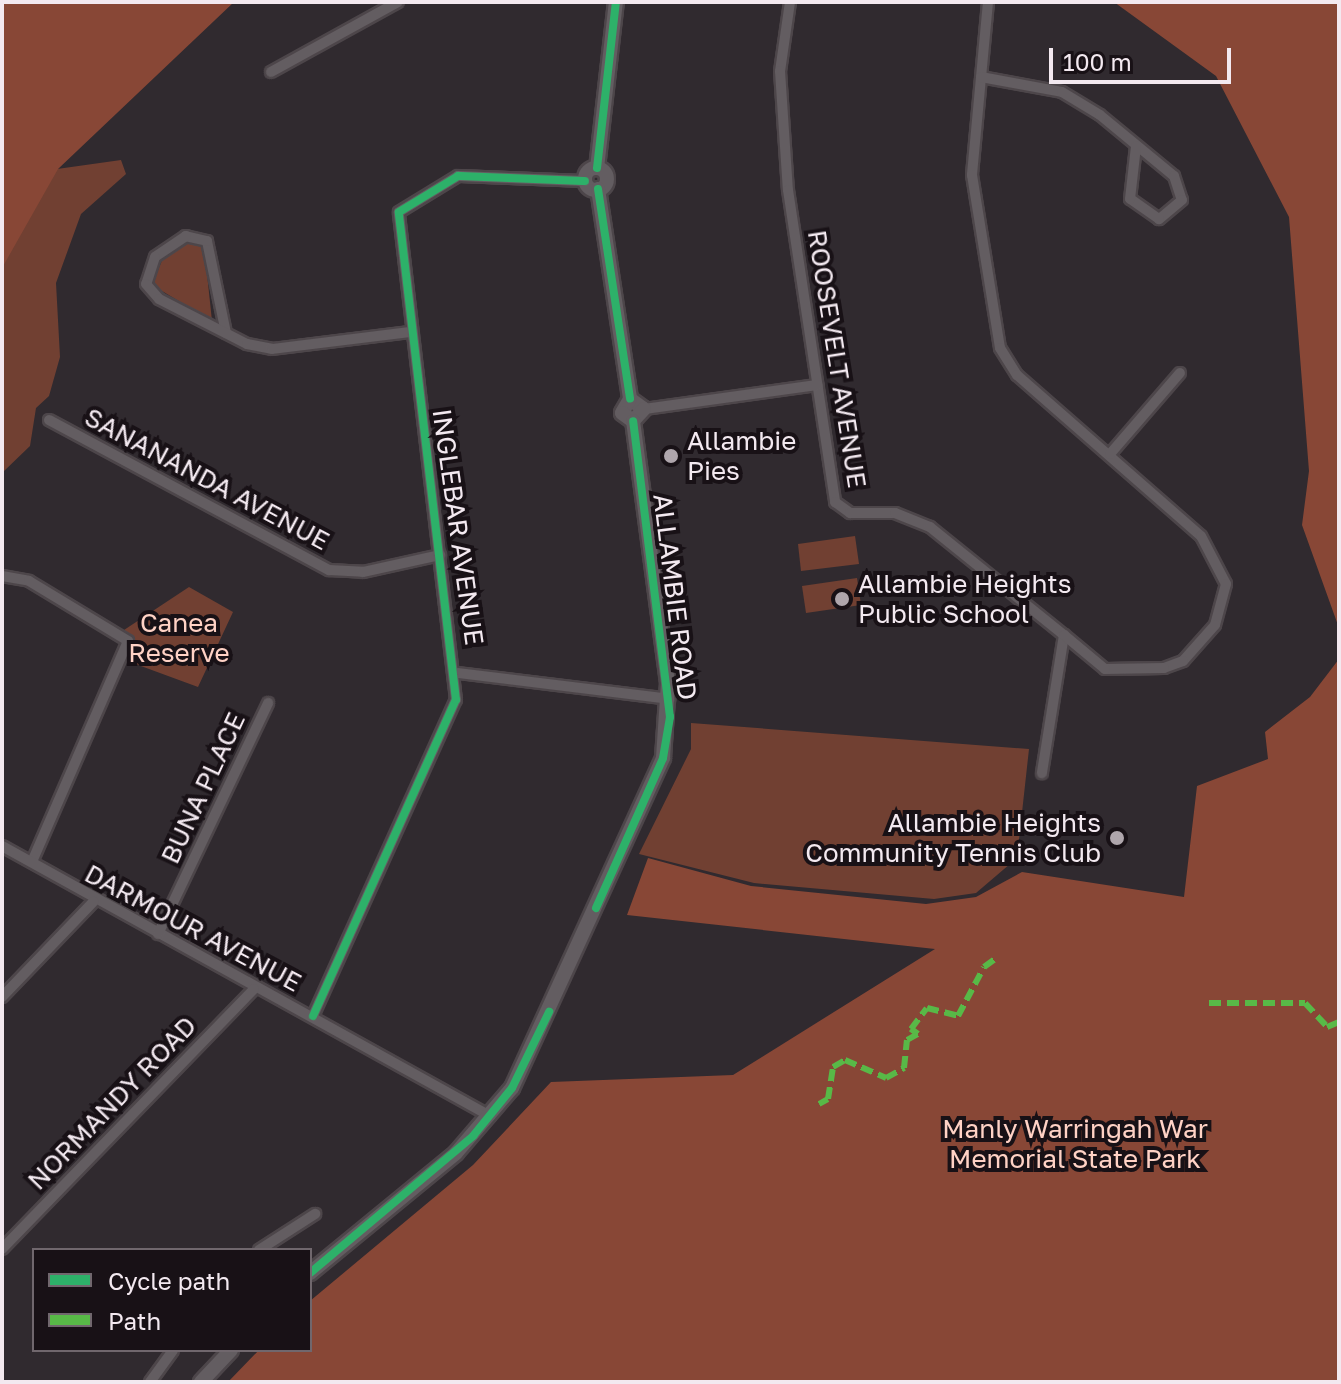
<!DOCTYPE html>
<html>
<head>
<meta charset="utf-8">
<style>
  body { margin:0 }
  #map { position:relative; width:1341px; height:1384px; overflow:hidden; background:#302a2f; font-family:"Golos Text",sans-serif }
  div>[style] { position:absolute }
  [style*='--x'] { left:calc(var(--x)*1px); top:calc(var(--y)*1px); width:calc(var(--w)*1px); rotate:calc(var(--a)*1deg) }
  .green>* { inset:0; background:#714032 }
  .forest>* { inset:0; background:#884736 }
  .roads { filter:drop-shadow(2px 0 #4d464a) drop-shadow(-2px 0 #4d464a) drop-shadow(0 2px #4d464a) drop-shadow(0 -2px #4d464a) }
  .minor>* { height:10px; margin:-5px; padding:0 5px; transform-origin:5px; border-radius:5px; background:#635d61 }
  .secondary>* { height:14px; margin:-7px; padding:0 7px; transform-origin:7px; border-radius:7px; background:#635d61 }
  .secondary>.ring { margin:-7px; padding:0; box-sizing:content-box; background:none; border:14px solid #635d61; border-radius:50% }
  .quiet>* { height:6px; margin-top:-3px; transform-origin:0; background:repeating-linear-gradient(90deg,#58b947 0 12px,transparent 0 18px) }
  .cycleway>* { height:8px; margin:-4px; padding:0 4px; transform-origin:4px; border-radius:4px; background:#2db169 }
  .dots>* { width:22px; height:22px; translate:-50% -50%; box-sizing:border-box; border:4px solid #181116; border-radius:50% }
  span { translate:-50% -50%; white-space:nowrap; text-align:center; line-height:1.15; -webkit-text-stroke:8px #181116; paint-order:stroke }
  .street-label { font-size:26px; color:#f3e9f0 }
  .poi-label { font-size:26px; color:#f3e9f0 }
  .left { translate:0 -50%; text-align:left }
  .right { translate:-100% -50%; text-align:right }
  .park-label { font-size:26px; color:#ffd2c5 }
  .frame { position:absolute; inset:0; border:4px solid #f3e9f0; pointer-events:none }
  .legend { position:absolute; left:32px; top:1248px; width:280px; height:104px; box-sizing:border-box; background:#181116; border:2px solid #70676d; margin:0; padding:10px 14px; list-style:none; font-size:24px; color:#f3e9f0 }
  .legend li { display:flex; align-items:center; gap:16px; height:40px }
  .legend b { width:40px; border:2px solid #70676d }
  .scale { position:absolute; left:1049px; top:48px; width:182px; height:36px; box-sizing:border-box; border:4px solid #f3e9f0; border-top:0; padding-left:10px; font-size:24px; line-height:28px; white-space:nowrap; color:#f3e9f0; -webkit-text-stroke:6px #181116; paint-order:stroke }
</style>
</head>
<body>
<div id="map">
  <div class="green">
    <i style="clip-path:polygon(121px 160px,126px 174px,81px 214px,56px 283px,60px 357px,49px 396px,36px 408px,30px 446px,2px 473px,3px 258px,57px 169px)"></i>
    <i style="clip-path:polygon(197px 238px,204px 245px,212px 321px,152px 285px,163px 258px)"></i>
    <i style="clip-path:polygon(855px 536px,859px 564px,801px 571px,798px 544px)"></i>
    <i style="clip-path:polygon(857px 578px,861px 605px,806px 613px,802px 586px)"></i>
    <i style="clip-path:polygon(189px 587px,233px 612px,198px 687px,130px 662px,133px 644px,124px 630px)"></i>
    <i style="clip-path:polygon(691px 723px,1029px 749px,1017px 858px,976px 893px,934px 899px,754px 883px,639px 854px,691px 749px)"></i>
  </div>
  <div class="forest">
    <i style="clip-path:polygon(2px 2px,234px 2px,58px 169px,2px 268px)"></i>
    <i style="clip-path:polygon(1114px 2px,1339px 2px,1339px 628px,1302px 525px,1309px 471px,1289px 217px,1216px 76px)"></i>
    <i style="clip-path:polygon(1339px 659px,1339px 1382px,228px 1382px,259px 1350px,310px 1350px,310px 1301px,473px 1165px,551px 1082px,733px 1075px,935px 949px,627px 915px,648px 858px,751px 886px,926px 904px,976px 897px,1022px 872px,1184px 897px,1197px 786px,1268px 759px,1265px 732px,1310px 697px)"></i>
  </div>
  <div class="roads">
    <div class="minor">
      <i style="--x:790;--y:2;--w:70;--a:98.2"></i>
      <i style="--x:780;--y:71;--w:119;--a:86.2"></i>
      <i style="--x:788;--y:190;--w:316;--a:81.4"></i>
      <i style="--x:835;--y:502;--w:19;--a:36"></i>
      <i style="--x:850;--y:513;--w:45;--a:0"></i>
      <i style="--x:895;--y:513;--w:38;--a:22"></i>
      <i style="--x:930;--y:527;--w:172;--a:38.9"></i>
      <i style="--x:1064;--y:635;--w:140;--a:99.1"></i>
      <i style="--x:988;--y:2;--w:174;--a:95.3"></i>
      <i style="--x:972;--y:175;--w:175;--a:80.8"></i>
      <i style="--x:1000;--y:348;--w:32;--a:58"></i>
      <i style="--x:1017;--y:375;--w:244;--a:41.2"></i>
      <i style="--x:1201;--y:536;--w:54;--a:62.5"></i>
      <i style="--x:1226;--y:584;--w:42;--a:105"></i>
      <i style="--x:1215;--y:625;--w:48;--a:131.6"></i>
      <i style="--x:1183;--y:661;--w:20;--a:160"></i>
      <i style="--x:1164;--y:668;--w:59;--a:179"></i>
      <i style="--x:1105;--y:669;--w:53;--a:-140.3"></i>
      <i style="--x:271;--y:72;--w:145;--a:-28.9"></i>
      <i style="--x:981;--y:77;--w:82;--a:10.5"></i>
      <i style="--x:1062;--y:92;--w:44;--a:31.2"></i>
      <i style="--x:1100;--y:115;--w:96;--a:39.5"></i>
      <i style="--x:1174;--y:176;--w:25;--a:72"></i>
      <i style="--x:1182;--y:200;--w:30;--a:140"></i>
      <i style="--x:1159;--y:219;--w:35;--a:-145"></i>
      <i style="--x:1130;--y:199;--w:53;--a:-83.5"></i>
      <i style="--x:226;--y:333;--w:94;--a:-101.7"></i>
      <i style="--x:207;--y:241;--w:22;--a:-167"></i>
      <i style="--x:186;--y:236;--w:37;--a:146"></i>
      <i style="--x:155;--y:257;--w:28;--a:108"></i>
      <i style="--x:146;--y:284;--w:20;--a:49"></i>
      <i style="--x:159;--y:299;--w:99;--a:27.1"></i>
      <i style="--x:247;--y:344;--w:25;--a:11"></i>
      <i style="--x:272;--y:349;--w:140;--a:-7"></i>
      <i style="--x:644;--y:409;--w:175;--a:-7.9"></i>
      <i style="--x:49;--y:420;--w:318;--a:28.2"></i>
      <i style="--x:329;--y:570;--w:34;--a:3"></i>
      <i style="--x:363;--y:572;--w:79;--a:-12.4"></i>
      <i style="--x:1110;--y:454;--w:107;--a:-49.2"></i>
      <i style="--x:2;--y:576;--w:27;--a:10"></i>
      <i style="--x:29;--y:581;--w:116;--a:31.2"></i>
      <i style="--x:128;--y:641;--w:241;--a:113.5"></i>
      <i style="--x:458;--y:673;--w:213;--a:7"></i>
      <i style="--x:2;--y:846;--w:558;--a:28.95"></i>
      <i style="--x:158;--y:934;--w:256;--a:-64.5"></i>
      <i style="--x:2;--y:997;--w:132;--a:-46.2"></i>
      <i style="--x:313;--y:1016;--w:347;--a:-65.7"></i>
      <i style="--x:456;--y:700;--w:491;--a:-96.7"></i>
      <i style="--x:399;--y:212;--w:69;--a:-31.4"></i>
      <i style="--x:458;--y:176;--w:127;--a:2.3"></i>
      <i style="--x:2;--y:1249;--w:362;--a:-45.9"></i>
      <i style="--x:259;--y:1250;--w:67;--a:-32.7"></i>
      <i style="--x:150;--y:1382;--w:39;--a:-54"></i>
    </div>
    <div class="secondary">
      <i style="--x:597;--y:168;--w:167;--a:-83.5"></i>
      <i class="ring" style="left:585px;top:168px;width:8px;height:8px"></i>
      <i style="--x:598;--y:189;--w:212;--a:81.3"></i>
      <i style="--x:630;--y:399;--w:17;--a:36"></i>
      <i style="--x:644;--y:409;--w:16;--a:133"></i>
      <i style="--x:630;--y:399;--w:16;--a:120"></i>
      <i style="--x:622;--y:413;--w:14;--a:36"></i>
      <i style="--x:310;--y:1273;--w:189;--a:-39.4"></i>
      <i style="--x:456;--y:1153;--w:86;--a:-49.3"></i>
      <i style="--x:512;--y:1088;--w:363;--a:-65.4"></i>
      <i style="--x:663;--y:758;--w:75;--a:-86.2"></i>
      <i style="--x:668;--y:683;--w:264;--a:-97.6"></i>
      <i style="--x:201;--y:1382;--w:44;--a:-46.8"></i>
    </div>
  </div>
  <div class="quiet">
    <i style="--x:1209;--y:1003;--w:96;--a:0"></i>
    <i style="--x:1305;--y:1003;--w:33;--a:47"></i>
    <i style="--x:1327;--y:1027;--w:13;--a:-23"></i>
    <i style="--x:819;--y:1104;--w:10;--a:-29"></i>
    <i style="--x:828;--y:1099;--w:32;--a:-81"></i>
    <i style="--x:833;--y:1067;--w:14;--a:-30"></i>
    <i style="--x:845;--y:1060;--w:45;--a:23.7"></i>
    <i style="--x:886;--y:1078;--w:21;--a:-29"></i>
    <i style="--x:904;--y:1068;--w:28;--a:-84"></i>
    <i style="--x:907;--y:1040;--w:13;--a:-29"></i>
    <i style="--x:918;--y:1034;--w:9;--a:-144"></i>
    <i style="--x:911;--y:1029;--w:26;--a:-53"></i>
    <i style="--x:927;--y:1008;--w:32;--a:14"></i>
    <i style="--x:958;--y:1016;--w:55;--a:-62"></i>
    <i style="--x:984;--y:967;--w:17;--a:-36"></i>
  </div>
  <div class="cycleway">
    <i style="--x:597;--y:168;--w:167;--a:-83.5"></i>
    <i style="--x:598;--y:189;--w:212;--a:81.3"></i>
    <i style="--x:596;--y:908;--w:164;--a:-65.9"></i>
    <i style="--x:663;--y:758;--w:42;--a:-80.3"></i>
    <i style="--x:670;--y:717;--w:298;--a:-97.1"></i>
    <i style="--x:313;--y:1016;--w:347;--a:-65.7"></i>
    <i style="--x:456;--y:700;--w:491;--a:-96.7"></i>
    <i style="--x:399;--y:212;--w:69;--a:-31.4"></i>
    <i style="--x:458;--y:176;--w:127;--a:2.3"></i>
    <i style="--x:310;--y:1273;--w:213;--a:-40"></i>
    <i style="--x:473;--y:1136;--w:62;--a:-50.9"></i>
    <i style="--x:512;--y:1088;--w:85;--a:-64"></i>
  </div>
  <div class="dots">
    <i style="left:671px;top:456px;background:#afa6ac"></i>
    <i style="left:842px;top:599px;background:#afa6ac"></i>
    <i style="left:1117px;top:838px;background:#afa6ac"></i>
  </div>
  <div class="street-label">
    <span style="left:837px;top:359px;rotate:81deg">ROOSEVELT AVENUE</span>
    <span style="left:207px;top:479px;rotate:28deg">SANANANDA AVENUE</span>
    <span style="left:458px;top:527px;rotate:82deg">INGLEBAR AVENUE</span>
    <span style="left:675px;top:597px;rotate:83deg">ALLAMBIE ROAD</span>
    <span style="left:203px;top:788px;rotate:-65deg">BUNA PLACE</span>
    <span style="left:193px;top:928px;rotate:28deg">DARMOUR AVENUE</span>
    <span style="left:112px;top:1103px;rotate:-46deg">NORMANDY ROAD</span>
  </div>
  <div class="poi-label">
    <span class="left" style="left:687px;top:456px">Allambie<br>Pies</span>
    <span class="left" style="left:858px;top:599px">Allambie Heights<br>Public School</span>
    <span class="right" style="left:1101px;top:838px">Allambie Heights<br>Community Tennis Club</span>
  </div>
  <div class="park-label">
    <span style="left:179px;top:638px">Canea<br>Reserve</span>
    <span style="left:1075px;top:1144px">Manly Warringah War<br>Memorial State Park</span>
  </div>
  <div class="frame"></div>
  <ul class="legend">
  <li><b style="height:10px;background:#2db169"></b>Cycle path</li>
  <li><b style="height:10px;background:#58b947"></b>Path</li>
  </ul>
  <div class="scale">100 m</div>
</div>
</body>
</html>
